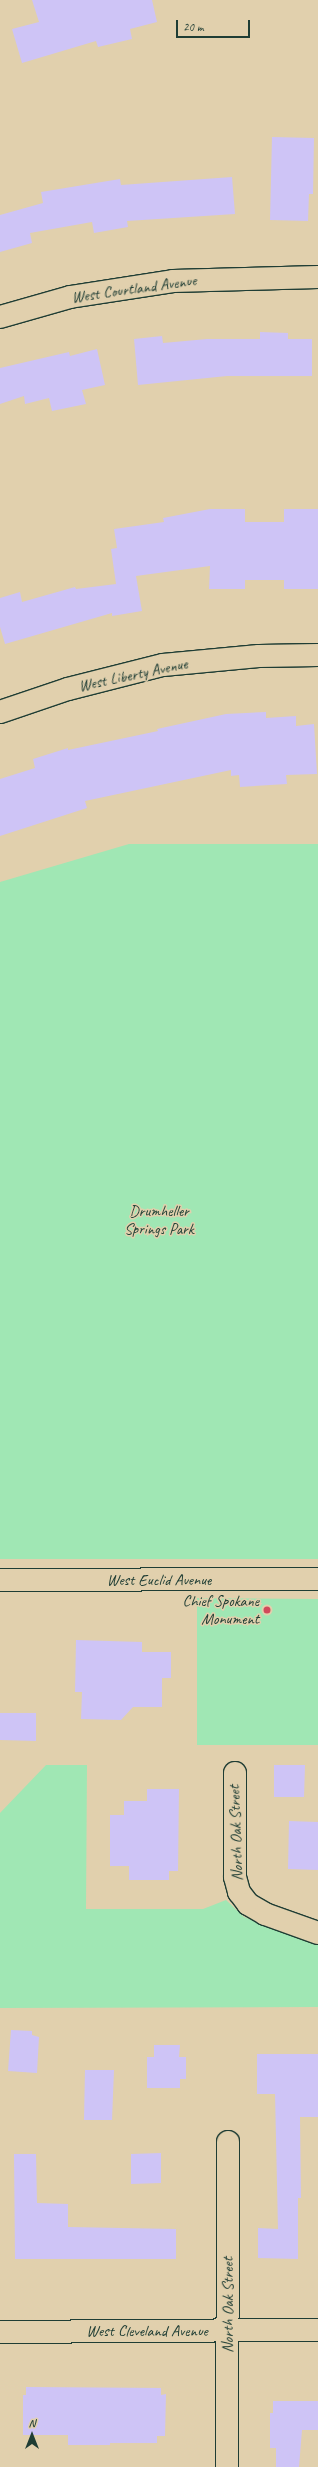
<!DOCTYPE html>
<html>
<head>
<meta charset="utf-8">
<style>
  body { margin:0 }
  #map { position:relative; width:318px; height:2467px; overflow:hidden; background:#e1d0ad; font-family:Caveat,sans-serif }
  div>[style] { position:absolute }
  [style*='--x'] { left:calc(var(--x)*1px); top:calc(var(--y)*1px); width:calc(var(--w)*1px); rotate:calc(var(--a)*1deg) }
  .green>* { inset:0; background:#a0e7b4 }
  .building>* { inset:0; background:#cec4f6 }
  .roads { filter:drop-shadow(1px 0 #1f3d34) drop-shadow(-1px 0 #1f3d34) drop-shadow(0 1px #1f3d34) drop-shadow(0 -1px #1f3d34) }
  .minor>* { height:22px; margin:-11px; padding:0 11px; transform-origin:11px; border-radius:11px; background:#e1d0ad }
  .dots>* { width:11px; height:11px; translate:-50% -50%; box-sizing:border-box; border:2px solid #e1d0ad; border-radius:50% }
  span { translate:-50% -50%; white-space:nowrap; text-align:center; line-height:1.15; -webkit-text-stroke:3px #e1d0ad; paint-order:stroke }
  .street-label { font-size:16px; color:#1f3d34 }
  .park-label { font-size:16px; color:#25463a }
  .poi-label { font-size:16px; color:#1f3d34 }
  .right { translate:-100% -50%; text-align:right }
  .north { position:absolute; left:12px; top:2415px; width:40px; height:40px; -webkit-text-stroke:3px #e1d0ad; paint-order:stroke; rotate:0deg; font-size:11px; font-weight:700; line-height:16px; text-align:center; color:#1f3d34 }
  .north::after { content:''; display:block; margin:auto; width:14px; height:18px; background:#1f3d34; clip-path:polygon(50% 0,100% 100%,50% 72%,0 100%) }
  .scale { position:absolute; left:176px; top:20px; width:74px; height:18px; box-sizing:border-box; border:2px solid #1f3d34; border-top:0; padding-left:5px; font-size:12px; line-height:14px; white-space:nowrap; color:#1f3d34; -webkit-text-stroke:3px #e1d0ad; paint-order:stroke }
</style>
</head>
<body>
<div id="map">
  <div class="green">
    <i style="clip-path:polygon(129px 844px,318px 844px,318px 1559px,0 1559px,0 882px)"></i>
    <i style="clip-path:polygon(197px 1598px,318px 1599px,318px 1745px,197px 1745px)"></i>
    <i style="clip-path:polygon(46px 1765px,87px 1765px,86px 1909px,203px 1909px,226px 1900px,244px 1917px,299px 1938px,318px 1942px,318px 2007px,0 2008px,0 1813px)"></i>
  </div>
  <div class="building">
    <i style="clip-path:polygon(32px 0,152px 0,157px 22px,130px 29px,132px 39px,98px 47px,96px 41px,22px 63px,12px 29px,39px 22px)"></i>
    <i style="clip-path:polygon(272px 137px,314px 138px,313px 194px,309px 194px,308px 221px,270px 220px)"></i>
    <i style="clip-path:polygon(232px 177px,235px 214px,127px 221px,128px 227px,94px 233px,92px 222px,30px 233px,32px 243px,0 252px,0 215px,43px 203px,41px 192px,120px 179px,121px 185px)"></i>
    <i style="clip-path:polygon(260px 332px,288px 333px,288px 339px,312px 339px,312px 376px,227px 376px,138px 385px,134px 339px,162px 336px,163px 343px,207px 339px,260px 339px)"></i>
    <i style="clip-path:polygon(97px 349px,105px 385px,82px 390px,86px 404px,52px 411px,49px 398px,25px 404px,24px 396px,0 404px,0 368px,69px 352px,70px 356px)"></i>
    <i style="clip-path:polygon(210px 509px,245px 509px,245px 522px,284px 522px,284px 509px,318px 509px,318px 589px,284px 589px,284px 580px,245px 580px,245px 589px,209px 589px,210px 566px,136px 576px,142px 611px,112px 616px,112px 613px,5px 644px,0 627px,0 598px,20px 592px,22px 602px,75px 587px,76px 589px,116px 584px,111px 549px,117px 548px,114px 529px,164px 522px,163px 518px)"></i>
    <i style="clip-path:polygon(266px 712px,266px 718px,296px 716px,296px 726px,314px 724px,317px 774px,286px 775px,287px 784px,240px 787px,239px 775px,231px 776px,231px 770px,85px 801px,87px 808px,0 836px,0 779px,35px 768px,33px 759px,68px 748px,68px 750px,158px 731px,157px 729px,226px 714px)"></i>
    <i style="clip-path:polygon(76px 1640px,142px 1642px,142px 1652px,171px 1652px,171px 1678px,162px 1678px,162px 1707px,133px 1707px,121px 1720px,81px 1719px,82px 1692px,75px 1692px)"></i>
    <i style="clip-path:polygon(0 1713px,36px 1713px,36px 1741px,0 1740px)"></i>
    <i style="clip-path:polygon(274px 1765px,305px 1765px,304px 1797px,274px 1797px)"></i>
    <i style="clip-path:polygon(147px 1789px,179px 1789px,178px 1871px,169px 1871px,169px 1880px,129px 1880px,129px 1866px,110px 1866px,110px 1815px,124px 1815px,124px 1801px,147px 1801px)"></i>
    <i style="clip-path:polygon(289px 1821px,318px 1822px,318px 1870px,288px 1869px)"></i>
    <i style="clip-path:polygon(11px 2030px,32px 2031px,32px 2035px,39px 2037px,37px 2073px,8px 2071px)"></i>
    <i style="clip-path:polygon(154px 2045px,180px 2045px,179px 2057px,186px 2057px,186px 2079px,180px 2079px,180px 2088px,147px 2088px,147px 2057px,154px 2057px)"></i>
    <i style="clip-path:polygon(257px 2054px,318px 2054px,318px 2117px,300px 2117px,301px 2198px,298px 2198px,298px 2259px,258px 2258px,258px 2228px,278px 2229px,275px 2094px,257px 2094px)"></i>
    <i style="clip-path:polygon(85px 2070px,114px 2070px,112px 2120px,84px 2120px)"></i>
    <i style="clip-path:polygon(161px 2153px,161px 2183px,131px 2184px,131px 2154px)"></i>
    <i style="clip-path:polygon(14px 2154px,36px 2154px,37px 2203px,68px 2204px,68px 2227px,176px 2229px,176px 2259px,15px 2259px)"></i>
    <i style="clip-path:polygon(26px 2387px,161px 2388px,161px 2395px,166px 2394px,165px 2436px,157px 2436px,157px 2443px,110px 2443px,110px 2445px,68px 2445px,68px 2435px,23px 2435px,23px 2395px,26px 2395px)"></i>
    <i style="clip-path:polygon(273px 2401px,318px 2401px,318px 2430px,302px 2430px,299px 2467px,276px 2467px,276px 2448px,270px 2448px,270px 2413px,273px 2413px)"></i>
  </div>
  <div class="roads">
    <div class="minor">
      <i style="--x:0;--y:317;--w:73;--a:-15.9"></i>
      <i style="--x:70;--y:297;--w:104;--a:-8.8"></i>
      <i style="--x:173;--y:281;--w:145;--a:-1.6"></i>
      <i style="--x:0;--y:712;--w:72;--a:-18.7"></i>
      <i style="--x:68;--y:689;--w:98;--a:-14.2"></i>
      <i style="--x:163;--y:665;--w:96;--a:-5.4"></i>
      <i style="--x:259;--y:656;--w:59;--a:-1"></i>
      <i style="--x:0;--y:1580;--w:318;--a:-0.2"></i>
      <i style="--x:235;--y:1773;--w:104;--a:90"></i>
      <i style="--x:235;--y:1877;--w:16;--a:75"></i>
      <i style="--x:239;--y:1892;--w:15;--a:53"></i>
      <i style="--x:248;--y:1904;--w:20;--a:30"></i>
      <i style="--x:265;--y:1914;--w:56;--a:19.7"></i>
      <i style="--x:0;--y:2332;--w:318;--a:-0.4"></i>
      <i style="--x:227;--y:2467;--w:325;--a:-89.8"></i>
    </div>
  </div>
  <div class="dots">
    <i style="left:267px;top:1610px;background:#d1495b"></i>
  </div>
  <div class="street-label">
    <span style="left:134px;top:289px;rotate:-8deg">West Courtland Avenue</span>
    <span style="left:133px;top:675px;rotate:-12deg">West Liberty Avenue</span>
    <span style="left:159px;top:1580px">West Euclid Avenue</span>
    <span style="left:236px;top:1833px;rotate:-92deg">North Oak Street</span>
    <span style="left:228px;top:2305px;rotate:-90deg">North Oak Street</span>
    <span style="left:147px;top:2331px">West Cleveland Avenue</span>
  </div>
  <div class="park-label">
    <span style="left:159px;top:1220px">Drumheller<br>Springs Park</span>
  </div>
  <div class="poi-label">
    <span class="right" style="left:259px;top:1610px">Chief Spokane<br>Monument</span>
  </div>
  <div class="north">N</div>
  <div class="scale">20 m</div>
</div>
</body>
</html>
